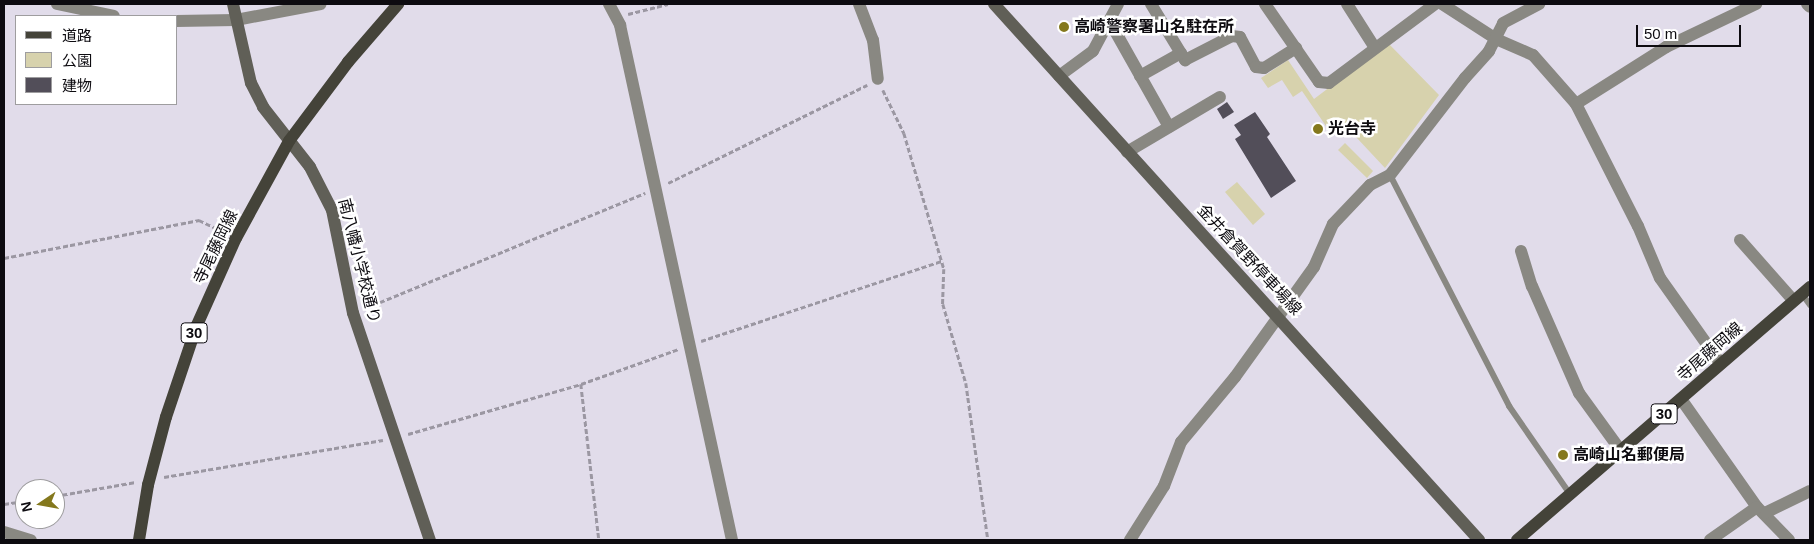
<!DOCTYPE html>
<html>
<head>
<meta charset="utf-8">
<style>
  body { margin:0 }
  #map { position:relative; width:1814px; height:544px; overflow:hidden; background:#e1dcea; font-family:Arial,"Noto Sans JP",sans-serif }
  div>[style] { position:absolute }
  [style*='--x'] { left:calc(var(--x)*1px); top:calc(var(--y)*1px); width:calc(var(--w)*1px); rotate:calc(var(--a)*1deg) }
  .green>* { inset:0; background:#d7d2ad }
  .building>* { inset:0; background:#524e59 }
  .path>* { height:2.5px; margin-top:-1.25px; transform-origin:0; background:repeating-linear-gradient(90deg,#9b97a2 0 5px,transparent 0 7.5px) }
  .lane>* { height:6px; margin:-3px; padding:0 3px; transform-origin:3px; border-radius:3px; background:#898882 }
  .street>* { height:12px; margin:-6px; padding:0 6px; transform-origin:6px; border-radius:6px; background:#898882 }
  .secondary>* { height:12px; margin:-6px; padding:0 6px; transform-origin:6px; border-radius:6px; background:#605f57 }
  .primary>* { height:12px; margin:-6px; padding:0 6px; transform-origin:6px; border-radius:6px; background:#444339 }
  .dots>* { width:14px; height:14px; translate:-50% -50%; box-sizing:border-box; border:2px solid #fff; border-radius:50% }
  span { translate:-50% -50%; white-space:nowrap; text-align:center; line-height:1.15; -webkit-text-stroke:5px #fff; paint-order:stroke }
  .shield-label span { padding:1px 4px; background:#fff; border:1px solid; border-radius:4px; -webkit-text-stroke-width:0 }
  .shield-label { font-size:15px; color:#0d0b10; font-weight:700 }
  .poi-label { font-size:16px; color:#0d0b10; font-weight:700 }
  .left { translate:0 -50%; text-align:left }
  .street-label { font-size:16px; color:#0d0b10 }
  .frame { position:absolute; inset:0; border:5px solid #0d0b10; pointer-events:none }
  .legend { position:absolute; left:15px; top:15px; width:162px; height:90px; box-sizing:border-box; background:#fff; border:1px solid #9e9d9f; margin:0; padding:6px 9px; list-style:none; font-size:15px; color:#0d0b10 }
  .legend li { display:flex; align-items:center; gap:10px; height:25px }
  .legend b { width:25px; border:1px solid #9e9d9f }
  .north { position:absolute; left:15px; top:479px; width:50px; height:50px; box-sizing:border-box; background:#fff; border:1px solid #9e9d9f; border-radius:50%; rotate:258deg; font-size:14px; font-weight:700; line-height:20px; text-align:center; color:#0d0b10 }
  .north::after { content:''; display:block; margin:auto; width:18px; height:22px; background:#84781d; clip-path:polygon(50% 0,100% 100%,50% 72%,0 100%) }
  .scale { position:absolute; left:1636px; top:25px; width:105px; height:22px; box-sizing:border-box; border:2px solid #0d0b10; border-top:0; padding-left:6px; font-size:15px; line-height:18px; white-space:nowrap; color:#0d0b10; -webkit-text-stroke:4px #fff; paint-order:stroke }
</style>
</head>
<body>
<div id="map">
  <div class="green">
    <i style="clip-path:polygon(1388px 43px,1439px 95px,1385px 168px,1341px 121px,1328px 129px,1302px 91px,1293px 97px,1282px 80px,1268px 88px,1261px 78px,1288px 60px,1314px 99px)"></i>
    <i style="clip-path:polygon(1345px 143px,1373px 171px,1367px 178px,1338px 150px)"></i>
    <i style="clip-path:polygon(1237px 182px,1265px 214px,1253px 225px,1225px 192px)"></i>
  </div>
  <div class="building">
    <i style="clip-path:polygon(1227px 102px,1234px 112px,1223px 119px,1217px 109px)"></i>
    <i style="clip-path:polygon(1255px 112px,1270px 134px,1267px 137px,1296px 181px,1271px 198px,1235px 139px,1241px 135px,1234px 125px)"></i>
  </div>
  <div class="path">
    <i style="--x:628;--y:14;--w:41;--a:-14"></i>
    <i style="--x:883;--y:90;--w:48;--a:64"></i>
    <i style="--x:904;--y:133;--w:142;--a:73.6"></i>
    <i style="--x:944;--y:269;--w:35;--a:92"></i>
    <i style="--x:943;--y:304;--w:82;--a:73.8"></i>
    <i style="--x:966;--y:383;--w:159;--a:82"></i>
    <i style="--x:668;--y:183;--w:222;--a:-26.2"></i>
    <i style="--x:4;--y:258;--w:199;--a:-11"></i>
    <i style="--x:199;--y:220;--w:30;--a:26"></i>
    <i style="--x:366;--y:308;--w:302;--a:-22.4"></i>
    <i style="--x:701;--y:341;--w:253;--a:-18.4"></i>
    <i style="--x:581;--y:384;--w:157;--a:83.4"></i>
    <i style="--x:408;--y:434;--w:180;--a:-16.1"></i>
    <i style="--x:581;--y:384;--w:104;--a:-19.7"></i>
    <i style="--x:164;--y:477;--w:222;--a:-9.6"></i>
    <i style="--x:55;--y:496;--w:82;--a:-9.8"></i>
    <i style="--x:4;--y:504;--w:21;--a:-8"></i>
  </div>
  <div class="lane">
    <i style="--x:1390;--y:175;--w:260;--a:62.7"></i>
    <i style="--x:1509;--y:406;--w:107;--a:55.3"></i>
    <i style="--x:1802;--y:294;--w:14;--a:54"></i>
  </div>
  <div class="street">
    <i style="--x:57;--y:4;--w:58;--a:11.9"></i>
    <i style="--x:609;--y:4;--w:24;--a:62"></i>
    <i style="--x:620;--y:25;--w:527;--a:77.73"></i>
    <i style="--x:859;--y:4;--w:39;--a:69"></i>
    <i style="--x:873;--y:40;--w:39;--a:83"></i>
    <i style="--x:1151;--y:4;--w:66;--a:58.7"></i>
    <i style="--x:1185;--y:60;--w:53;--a:-27.1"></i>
    <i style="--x:1232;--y:36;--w:8;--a:7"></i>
    <i style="--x:1240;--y:37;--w:34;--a:62"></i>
    <i style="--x:1256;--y:67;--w:8;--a:7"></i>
    <i style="--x:1264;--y:68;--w:38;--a:-32"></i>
    <i style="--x:1265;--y:4;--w:95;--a:55.3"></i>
    <i style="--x:1319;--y:82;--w:10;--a:6"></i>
    <i style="--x:1329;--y:83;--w:132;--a:-36.7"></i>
    <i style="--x:1347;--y:4;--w:52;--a:57.5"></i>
    <i style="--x:1442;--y:4;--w:64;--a:32.9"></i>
    <i style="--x:1496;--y:39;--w:40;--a:23.4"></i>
    <i style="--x:1533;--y:55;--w:65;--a:48.7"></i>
    <i style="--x:1576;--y:104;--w:137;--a:63.1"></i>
    <i style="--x:1638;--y:226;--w:56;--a:67.1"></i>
    <i style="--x:1660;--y:278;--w:105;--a:54.7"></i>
    <i style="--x:1807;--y:4;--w:4;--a:45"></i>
    <i style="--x:176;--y:21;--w:60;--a:-1"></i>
    <i style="--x:236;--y:20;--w:86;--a:-10.7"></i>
    <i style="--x:1108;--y:26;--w:9;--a:36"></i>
    <i style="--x:1115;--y:31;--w:110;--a:60.6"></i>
    <i style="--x:1059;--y:76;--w:42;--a:-36.3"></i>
    <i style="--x:1093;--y:51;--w:53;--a:-62"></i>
    <i style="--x:1140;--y:76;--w:47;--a:-29.3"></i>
    <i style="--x:1576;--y:104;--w:107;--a:-32.3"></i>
    <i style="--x:1666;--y:47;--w:100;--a:-25.5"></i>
    <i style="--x:1127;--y:152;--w:108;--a:-30.6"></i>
    <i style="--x:1740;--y:240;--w:80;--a:48.5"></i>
    <i style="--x:1521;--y:251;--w:37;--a:73"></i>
    <i style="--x:1532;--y:286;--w:117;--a:66.3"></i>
    <i style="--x:1579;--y:393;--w:72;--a:54.1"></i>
    <i style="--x:1681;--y:399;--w:132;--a:54.9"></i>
    <i style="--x:1757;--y:507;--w:46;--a:45.9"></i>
    <i style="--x:1765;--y:513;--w:50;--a:-26.1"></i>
    <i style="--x:4;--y:532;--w:28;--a:17"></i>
    <i style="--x:1130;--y:540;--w:64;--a:-57.8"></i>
    <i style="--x:1164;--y:486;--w:47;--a:-68.9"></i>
    <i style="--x:1181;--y:442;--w:85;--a:-50.3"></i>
    <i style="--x:1235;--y:377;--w:135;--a:-54.3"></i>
    <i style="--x:1314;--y:267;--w:47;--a:-66.2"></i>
    <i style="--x:1333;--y:224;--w:54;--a:-46.5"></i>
    <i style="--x:1370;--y:185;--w:22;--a:-27"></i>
    <i style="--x:1390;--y:175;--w:123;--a:-52.3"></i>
    <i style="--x:1465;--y:78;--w:36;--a:-48"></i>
    <i style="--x:1489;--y:51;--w:31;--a:-63"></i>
    <i style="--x:1503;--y:23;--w:41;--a:-27.8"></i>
    <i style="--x:1710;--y:540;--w:57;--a:-35.1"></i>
  </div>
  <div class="secondary">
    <i style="--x:233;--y:4;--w:81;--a:77.2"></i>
    <i style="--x:251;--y:83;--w:27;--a:63"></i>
    <i style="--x:263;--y:107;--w:76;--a:51.9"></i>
    <i style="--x:310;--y:167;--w:48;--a:62.9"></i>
    <i style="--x:332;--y:210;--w:105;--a:78.5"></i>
    <i style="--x:353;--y:313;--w:240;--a:71.3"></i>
    <i style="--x:994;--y:4;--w:723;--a:47.86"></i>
  </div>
  <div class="primary">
    <i style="--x:139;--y:540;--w:56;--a:-80.7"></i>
    <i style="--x:148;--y:485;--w:70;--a:-75.2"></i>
    <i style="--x:166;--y:417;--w:97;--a:-71.4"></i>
    <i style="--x:197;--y:325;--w:95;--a:-65.9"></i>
    <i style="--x:236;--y:238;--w:111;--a:-61.3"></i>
    <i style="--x:289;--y:141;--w:99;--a:-53.2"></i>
    <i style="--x:348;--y:62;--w:77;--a:-49.2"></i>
    <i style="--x:1517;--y:540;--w:387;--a:-40.8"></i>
  </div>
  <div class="dots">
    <i style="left:1064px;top:27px;background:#84781d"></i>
    <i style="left:1318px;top:129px;background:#84781d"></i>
    <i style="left:1563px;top:455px;background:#84781d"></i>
  </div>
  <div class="shield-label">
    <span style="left:194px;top:333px">30</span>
    <span style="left:1664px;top:414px">30</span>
  </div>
  <div class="poi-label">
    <span class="left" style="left:1074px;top:27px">高崎警察署山名駐在所</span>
    <span class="left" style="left:1328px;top:129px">光台寺</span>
    <span class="left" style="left:1573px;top:455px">高崎山名郵便局</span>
  </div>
  <div class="street-label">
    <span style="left:216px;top:247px;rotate:-64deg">寺尾藤岡線</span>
    <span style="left:1249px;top:260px;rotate:47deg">金井倉賀野停車場線</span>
    <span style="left:359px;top:261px;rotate:76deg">南八幡小学校通り</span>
    <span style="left:1710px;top:352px;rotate:-41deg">寺尾藤岡線</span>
  </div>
  <div class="frame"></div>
  <ul class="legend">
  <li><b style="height:6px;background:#444339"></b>道路</li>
  <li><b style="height:14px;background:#d7d2ad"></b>公園</li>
  <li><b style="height:14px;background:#524e59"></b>建物</li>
  </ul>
  <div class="north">N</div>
  <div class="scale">50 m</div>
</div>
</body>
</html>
